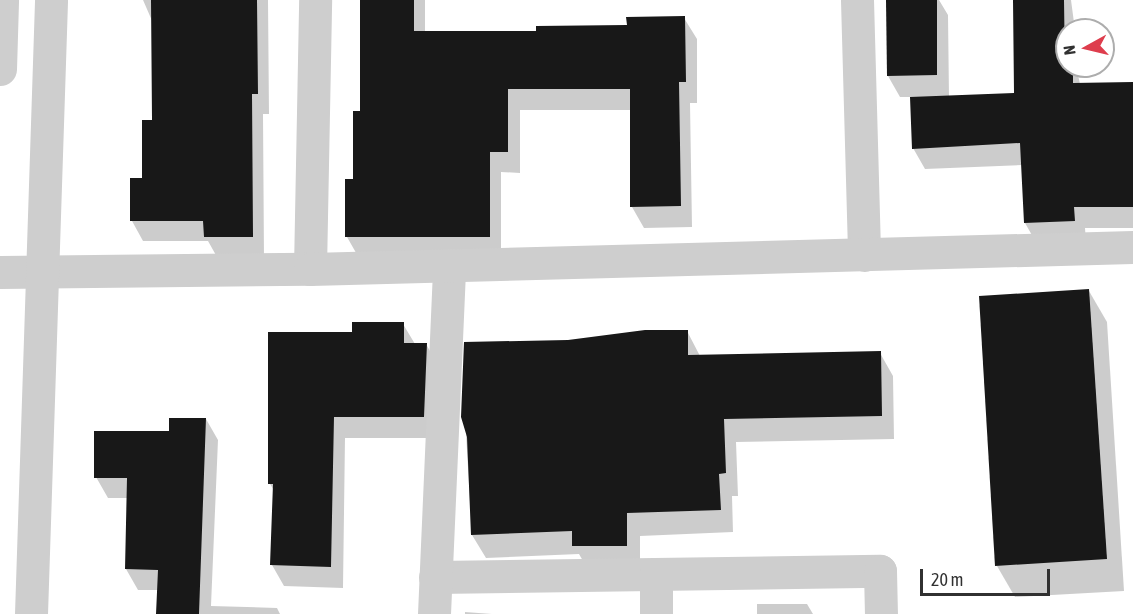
<!DOCTYPE html>
<html>
<head>
<meta charset="utf-8">
<style>
  body { margin:0 }
  #map { position:relative; width:1133px; height:614px; overflow:hidden; background:#fff; font-family:"Asap Condensed",sans-serif }
  div>[style] { position:absolute }
  [style*='--x'] { left:calc(var(--x)*1px); top:calc(var(--y)*1px); width:calc(var(--w)*1px); rotate:calc(var(--a)*1deg) }
  .shadow>* { inset:0; background:#0003 }
  .building>* { inset:0; background:#181818 }
  .minor>* { height:33px; margin:-16.5px; padding:0 16.5px; transform-origin:16.5px; border-radius:16.5px; background:#cecece }
  .tertiary>* { height:33px; margin:-16.5px; padding:0 16.5px; transform-origin:16.5px; border-radius:16.5px; background:#cecece }
  span { translate:-50% -50%; white-space:nowrap; text-align:center; line-height:1.15; -webkit-text-stroke:6px #fff; paint-order:stroke }
  .north { position:absolute; left:1055px; top:18px; width:60px; height:60px; box-sizing:border-box; background:#fff; border:2px solid #adadad; border-radius:50%; rotate:262deg; font-size:16px; font-weight:700; line-height:24px; text-align:center; color:#313131 }
  .north::after { content:''; display:block; margin:auto; width:21px; height:27px; background:#de3d4d; clip-path:polygon(50% 0,100% 100%,50% 72%,0 100%) }
  .scale { position:absolute; left:920px; top:569px; width:130px; height:27px; box-sizing:border-box; border:3px solid #313131; border-top:0; padding-left:8px; font-size:18px; line-height:21px; white-space:nowrap; color:#313131; -webkit-text-stroke:4px #fff; paint-order:stroke }
</style>
</head>
<body>
<div id="map">
  <div class="shadow">
    <i style="clip-path:polygon(143px 0,268px 0,269px 114px,263px 114px,264px 257px,217px 257px,208px 241px,143px 241px,132px 221px,144px 179px,153px 121px,153px 23px)"></i>
    <i style="clip-path:polygon(361px 0,425px 0,425px 33px,538px 32px,628px 27px,684px 18px,697px 39px,697px 103px,690px 103px,692px 227px,644px 228px,632px 207px,631px 110px,520px 110px,520px 173px,501px 172px,501px 258px,359px 258px,347px 237px,361px 113px)"></i>
    <i style="clip-path:polygon(888px 0,939px 0,948px 15px,949px 97px,1015px 94px,1014px 0,1071px 0,1075px 30px,1067px 30px,1067px 66px,1076px 66px,1080px 84px,1133px 84px,1133px 228px,1085px 228px,1086px 242px,1037px 244px,1025px 223px,1022px 165px,925px 169px,913px 148px,911px 97px,900px 97px,888px 76px)"></i>
    <i style="clip-path:polygon(1089px 291px,1107px 322px,1124px 591px,1015px 597px,997px 566px)"></i>
    <i style="clip-path:polygon(403px 324px,415px 344px,426px 344px,438px 365px,435px 438px,345px 438px,343px 588px,284px 586px,272px 565px,275px 492px,270px 484px,354px 334px)"></i>
    <i style="clip-path:polygon(687px 331px,700px 356px,880px 353px,893px 376px,894px 439px,736px 442px,738px 496px,732px 496px,733px 532px,640px 536px,640px 568px,587px 568px,579px 554px,486px 558px,472px 535px,465px 417px,568px 341px)"></i>
    <i style="clip-path:polygon(206px 419px,218px 440px,211px 606px,277px 608px,280px 614px,158px 614px,158px 590px,138px 590px,126px 569px,128px 498px,108px 498px,96px 477px,171px 433px)"></i>
    <i style="clip-path:polygon(757px 604px,807px 604px,813px 614px,757px 614px)"></i>
    <i style="clip-path:polygon(465px 612px,492px 614px,465px 614px)"></i>
  </div>
  <div class="building">
    <i style="clip-path:polygon(151px 0,257px 0,258px 94px,252px 94px,253px 237px,204px 237px,203px 221px,130px 221px,130px 178px,142px 178px,142px 120px,152px 120px)"></i>
    <i style="clip-path:polygon(360px 0,414px 0,414px 31px,536px 31px,536px 26px,627px 25px,626px 17px,685px 16px,686px 82px,679px 82px,681px 206px,630px 207px,630px 89px,508px 89px,508px 152px,490px 152px,490px 237px,345px 237px,345px 179px,353px 179px,353px 111px,360px 111px)"></i>
    <i style="clip-path:polygon(886px 0,937px 0,937px 75px,887px 76px)"></i>
    <i style="clip-path:polygon(1013px 0,1064px 0,1065px 70px,1073px 70px,1073px 83px,1133px 82px,1133px 207px,1074px 207px,1075px 221px,1024px 223px,1020px 143px,912px 149px,910px 97px,1014px 93px)"></i>
    <i style="clip-path:polygon(1089px 289px,1107px 559px,995px 566px,979px 296px)"></i>
    <i style="clip-path:polygon(352px 322px,404px 322px,404px 343px,427px 343px,424px 417px,334px 417px,331px 567px,270px 565px,273px 484px,268px 484px,268px 332px,352px 332px)"></i>
    <i style="clip-path:polygon(645px 330px,688px 330px,688px 355px,881px 351px,882px 416px,724px 419px,726px 473px,719px 474px,721px 510px,627px 513px,627px 546px,572px 546px,572px 531px,471px 535px,467px 437px,461px 417px,464px 342px,568px 340px)"></i>
    <i style="clip-path:polygon(169px 418px,206px 418px,199px 614px,156px 614px,158px 570px,125px 569px,127px 478px,94px 478px,94px 431px,169px 431px)"></i>
  </div>
  <div class="minor">
    <i style="--x:857;--y:0;--w:255;--a:88.4"></i>
    <i style="--x:310;--y:269;--w:269;--a:-88.9"></i>
    <i style="--x:435;--y:577;--w:445;--a:-0.8"></i>
    <i style="--x:880;--y:571;--w:43;--a:88.7"></i>
    <i style="--x:434;--y:614;--w:349;--a:-87.5"></i>
    <i style="--x:656;--y:614;--w:40;--a:-90"></i>
  </div>
  <div class="tertiary">
    <i style="--x:0;--y:69;--w:69;--a:-88.3"></i>
    <i style="--x:0;--y:272;--w:310;--a:-0.6"></i>
    <i style="--x:310;--y:269;--w:823;--a:-1.53"></i>
    <i style="--x:31;--y:614;--w:614;--a:-88.13"></i>
  </div>
  <div class="north">N</div>
  <div class="scale">20 m</div>
</div>
</body>
</html>
